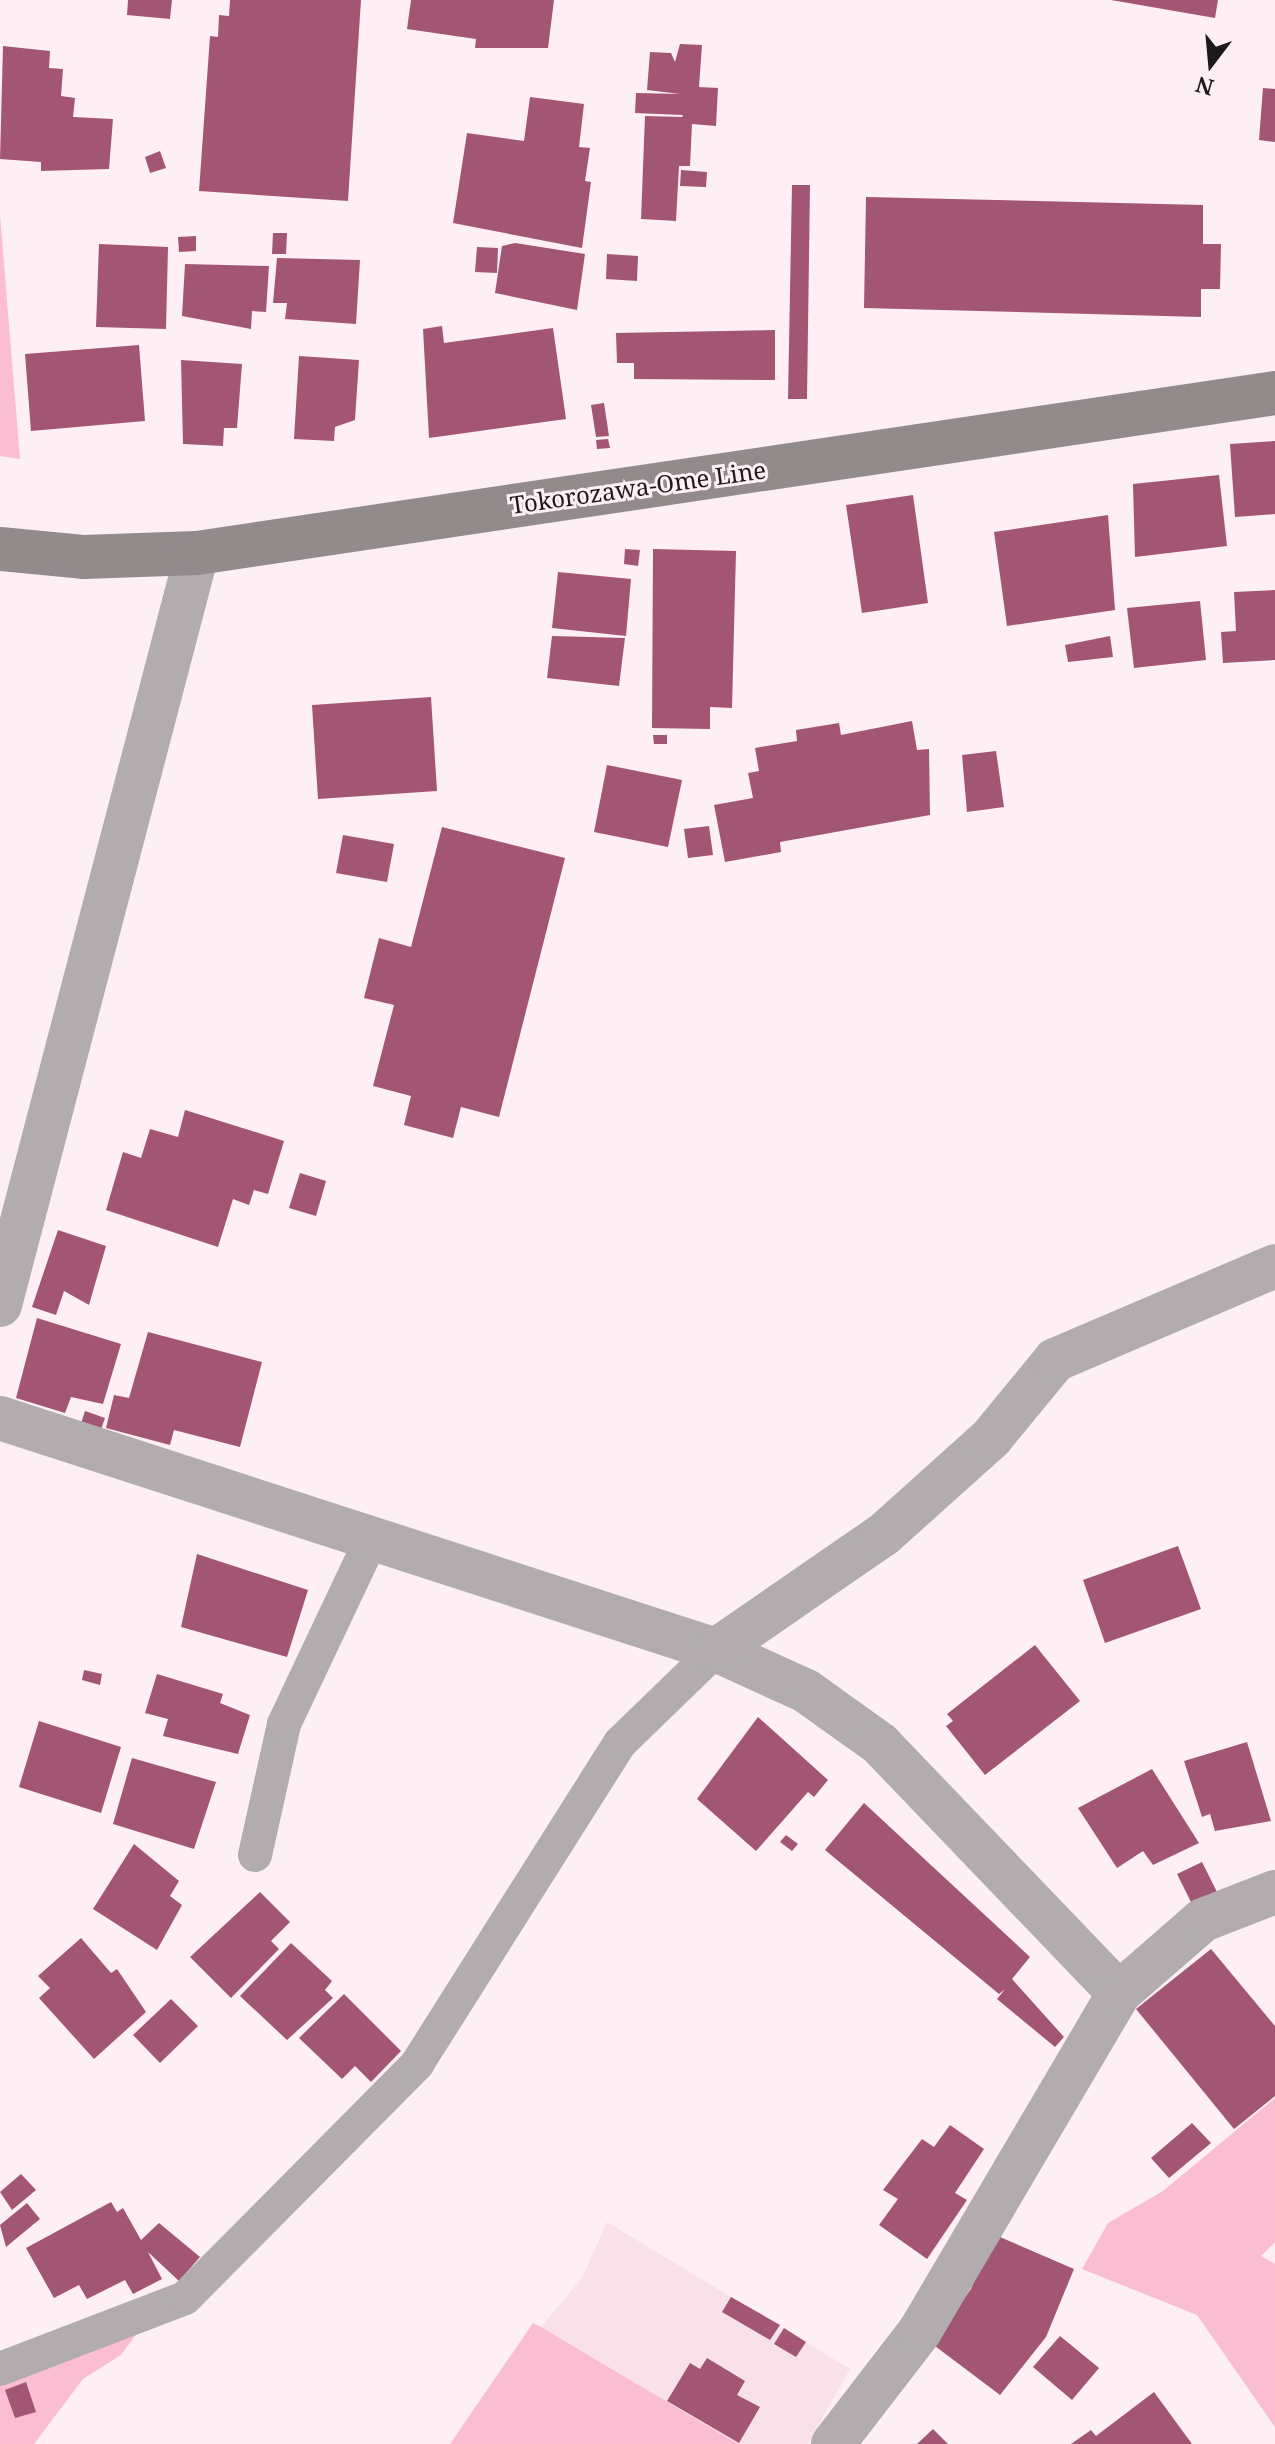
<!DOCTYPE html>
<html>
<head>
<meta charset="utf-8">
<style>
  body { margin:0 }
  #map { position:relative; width:1275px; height:2444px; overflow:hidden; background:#fdeff3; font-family:"Noto Serif",serif }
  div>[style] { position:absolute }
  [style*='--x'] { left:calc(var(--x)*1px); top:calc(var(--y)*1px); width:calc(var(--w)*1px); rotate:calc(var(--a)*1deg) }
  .built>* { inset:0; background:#f8e1e8 }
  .green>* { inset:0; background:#fabdd1 }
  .building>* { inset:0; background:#a35673 }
  .service>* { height:34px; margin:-17px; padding:0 17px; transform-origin:17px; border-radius:17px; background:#b2acae }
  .minor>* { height:44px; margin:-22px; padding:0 22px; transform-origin:22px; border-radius:22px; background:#b2acae }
  .tertiary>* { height:44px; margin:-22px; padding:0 22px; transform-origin:22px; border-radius:22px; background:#b2acae }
  .secondary>* { height:44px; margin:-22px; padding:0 22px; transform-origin:22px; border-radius:22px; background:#938a8c }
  span { translate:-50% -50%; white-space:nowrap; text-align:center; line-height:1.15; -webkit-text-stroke:6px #fdeff3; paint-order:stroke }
  .street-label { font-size:24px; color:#1e191a }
  .north { position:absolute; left:1171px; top:24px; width:80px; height:80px; -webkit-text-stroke:6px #fdeff3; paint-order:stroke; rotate:196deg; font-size:22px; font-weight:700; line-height:32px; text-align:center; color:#1e191a }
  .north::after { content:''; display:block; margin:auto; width:28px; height:36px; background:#1e191a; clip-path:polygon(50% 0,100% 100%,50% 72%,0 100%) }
</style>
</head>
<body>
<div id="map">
  <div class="built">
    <i style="clip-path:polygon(607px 2222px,850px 2369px,808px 2444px,738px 2444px,541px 2327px,582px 2278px)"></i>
  </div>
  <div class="green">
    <i style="clip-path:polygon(0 215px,20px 459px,0 456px)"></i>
    <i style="clip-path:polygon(1275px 2098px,1275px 2242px,1261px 2256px,1275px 2264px,1275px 2427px,1197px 2315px,1082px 2269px,1108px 2223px,1163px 2191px)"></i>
    <i style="clip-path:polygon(533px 2323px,541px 2327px,738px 2444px,450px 2444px)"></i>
    <i style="clip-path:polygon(141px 2328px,121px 2355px,83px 2379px,34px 2444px,0 2444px,0 2377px)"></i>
  </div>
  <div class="building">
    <i style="clip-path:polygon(128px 0,172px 0,170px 19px,127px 15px)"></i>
    <i style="clip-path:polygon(230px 0,361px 0,348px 201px,199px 191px,210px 36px,218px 37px,219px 15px,229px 16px)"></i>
    <i style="clip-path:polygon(411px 0,554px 0,548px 48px,475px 48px,476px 39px,407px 29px)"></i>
    <i style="clip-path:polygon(1111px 0,1218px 0,1215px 18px)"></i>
    <i style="clip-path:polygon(680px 44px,702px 45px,699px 87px,718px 88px,716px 126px,692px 124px,690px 166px,679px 166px,676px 221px,641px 219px,645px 116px,682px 117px,683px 115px,635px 113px,636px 93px,680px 94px,647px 90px,650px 52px,671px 53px,675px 62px)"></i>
    <i style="clip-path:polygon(3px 46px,50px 51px,49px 68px,63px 69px,61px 96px,75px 98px,73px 117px,113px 119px,109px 169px,41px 171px,41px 162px,0 159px)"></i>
    <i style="clip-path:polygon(1263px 88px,1275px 89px,1275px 142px,1259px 140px)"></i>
    <i style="clip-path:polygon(530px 97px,584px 104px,579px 147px,590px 148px,585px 181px,591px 182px,582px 248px,453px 223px,467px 133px,524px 141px)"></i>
    <i style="clip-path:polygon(160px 151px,166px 168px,150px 173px,145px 157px)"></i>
    <i style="clip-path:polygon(681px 170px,707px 172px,706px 187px,680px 186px)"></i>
    <i style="clip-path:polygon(792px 185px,810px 185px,807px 399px,788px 399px)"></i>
    <i style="clip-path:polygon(866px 197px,1203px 205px,1203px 244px,1221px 244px,1220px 289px,1201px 289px,1201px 317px,864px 308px)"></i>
    <i style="clip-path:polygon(273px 233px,287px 233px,286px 254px,272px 254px)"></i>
    <i style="clip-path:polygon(196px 236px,196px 251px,179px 252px,178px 237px)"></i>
    <i style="clip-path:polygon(515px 243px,585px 254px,577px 310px,495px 293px,502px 246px)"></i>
    <i style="clip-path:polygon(99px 244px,168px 247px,166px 329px,96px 327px)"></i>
    <i style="clip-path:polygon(477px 247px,498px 248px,497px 273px,475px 272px)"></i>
    <i style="clip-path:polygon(607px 254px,638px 256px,637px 281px,606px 279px)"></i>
    <i style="clip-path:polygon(277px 258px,360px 260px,356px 324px,285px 319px,287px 303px,273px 303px)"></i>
    <i style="clip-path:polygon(185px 264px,269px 266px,266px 312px,252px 311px,251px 329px,182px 316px)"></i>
    <i style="clip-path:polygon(442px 326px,444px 343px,553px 328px,566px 419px,429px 438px,423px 329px)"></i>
    <i style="clip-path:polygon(775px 330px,775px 380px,634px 379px,634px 363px,617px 363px,616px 333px)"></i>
    <i style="clip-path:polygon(139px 345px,145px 421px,31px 431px,25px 354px)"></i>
    <i style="clip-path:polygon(299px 356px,359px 360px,355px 420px,335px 427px,334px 441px,294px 439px)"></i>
    <i style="clip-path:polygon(181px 360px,242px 364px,237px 428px,224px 428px,223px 446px,183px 444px)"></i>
    <i style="clip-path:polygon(604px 403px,609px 436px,596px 437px,591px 405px)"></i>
    <i style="clip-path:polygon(608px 439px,610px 448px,597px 449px,596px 440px)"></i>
    <i style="clip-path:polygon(1275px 441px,1275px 514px,1235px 517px,1230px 444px)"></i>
    <i style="clip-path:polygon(1219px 475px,1227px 546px,1135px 557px,1133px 484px)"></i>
    <i style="clip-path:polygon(913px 495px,928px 603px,862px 613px,846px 505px)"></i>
    <i style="clip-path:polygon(1108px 515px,1115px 610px,1007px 626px,994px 532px)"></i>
    <i style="clip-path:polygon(625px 549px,640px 550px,638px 566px,624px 564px)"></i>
    <i style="clip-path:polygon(653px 549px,736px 551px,732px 708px,710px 707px,710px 729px,652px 728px)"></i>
    <i style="clip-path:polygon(558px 572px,631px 579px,626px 636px,552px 628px)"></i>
    <i style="clip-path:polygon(1275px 590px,1275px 660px,1223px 663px,1221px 632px,1236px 631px,1234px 592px)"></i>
    <i style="clip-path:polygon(1200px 601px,1206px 660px,1134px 668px,1127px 608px)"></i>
    <i style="clip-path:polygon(552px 636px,625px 638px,619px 686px,547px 678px)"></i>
    <i style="clip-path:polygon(1110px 636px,1113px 657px,1068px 662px,1065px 645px)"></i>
    <i style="clip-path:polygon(431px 697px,437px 791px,318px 799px,312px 705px)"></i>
    <i style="clip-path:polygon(912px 721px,917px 750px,929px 749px,930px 815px,780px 842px,781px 852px,725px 862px,714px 805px,753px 798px,748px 773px,759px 771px,755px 748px,797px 741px,796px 730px,839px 723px,841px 735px)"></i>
    <i style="clip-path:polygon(653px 735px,667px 735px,667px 744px,654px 744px)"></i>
    <i style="clip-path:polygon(996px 751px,1004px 807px,967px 812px,962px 755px)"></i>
    <i style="clip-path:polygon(607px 765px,682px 780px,668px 847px,594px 832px)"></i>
    <i style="clip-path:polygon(709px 826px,713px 855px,688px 858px,684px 829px)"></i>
    <i style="clip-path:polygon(442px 827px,565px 858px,499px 1117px,461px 1107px,453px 1138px,404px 1125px,411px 1096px,373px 1086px,394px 1005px,364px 998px,379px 938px,411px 947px)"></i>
    <i style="clip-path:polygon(343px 835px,394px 844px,387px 882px,336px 873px)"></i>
    <i style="clip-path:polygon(185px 1110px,284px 1141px,268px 1194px,254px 1190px,249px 1205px,233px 1199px,218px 1247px,106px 1210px,123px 1152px,141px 1158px,150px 1129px,178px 1137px)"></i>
    <i style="clip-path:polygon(300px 1173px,326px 1181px,316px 1216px,289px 1208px)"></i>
    <i style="clip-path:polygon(58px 1230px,106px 1246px,89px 1305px,64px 1291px,56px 1315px,32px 1307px)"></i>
    <i style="clip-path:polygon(37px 1318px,121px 1344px,103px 1404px,71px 1397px,65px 1413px,16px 1398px)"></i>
    <i style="clip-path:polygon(148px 1332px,262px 1362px,240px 1447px,174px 1430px,170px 1445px,106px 1428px,114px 1395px,129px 1398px)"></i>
    <i style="clip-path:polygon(85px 1411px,105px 1418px,97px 1441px,78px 1433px)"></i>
    <i style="clip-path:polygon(1178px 1546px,1201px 1609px,1105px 1643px,1083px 1580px)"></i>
    <i style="clip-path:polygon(197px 1554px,308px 1590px,287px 1657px,181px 1627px)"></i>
    <i style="clip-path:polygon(1035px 1645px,1080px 1701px,985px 1775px,946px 1726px,953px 1721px,947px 1714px)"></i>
    <i style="clip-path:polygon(84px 1670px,102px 1674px,100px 1685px,82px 1680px)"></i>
    <i style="clip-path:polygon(157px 1674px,223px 1694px,220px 1703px,250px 1715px,238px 1754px,163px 1736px,168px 1719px,145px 1713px)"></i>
    <i style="clip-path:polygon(758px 1717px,828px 1780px,814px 1797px,808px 1792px,756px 1851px,697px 1799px)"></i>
    <i style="clip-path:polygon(39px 1721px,121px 1747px,101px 1813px,19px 1787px)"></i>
    <i style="clip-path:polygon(1247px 1742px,1271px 1821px,1215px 1831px,1210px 1814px,1202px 1817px,1184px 1761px)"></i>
    <i style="clip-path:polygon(132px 1758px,216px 1782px,194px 1849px,113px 1824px)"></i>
    <i style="clip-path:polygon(1152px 1769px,1199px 1843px,1153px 1865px,1143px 1851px,1117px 1868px,1078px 1808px)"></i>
    <i style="clip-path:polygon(864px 1803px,1030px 1957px,1012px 1979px,1064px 2037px,1055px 2047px,997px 1999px,1005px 1989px,999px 1994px,825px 1850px)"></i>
    <i style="clip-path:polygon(786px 1835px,798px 1844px,792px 1851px,780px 1842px)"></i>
    <i style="clip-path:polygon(134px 1844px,179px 1881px,170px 1896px,182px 1905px,157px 1950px,93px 1909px)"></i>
    <i style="clip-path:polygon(1202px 1862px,1218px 1894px,1193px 1906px,1177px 1874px)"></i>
    <i style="clip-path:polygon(260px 1892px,290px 1922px,271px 1941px,279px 1949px,231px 1998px,190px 1957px)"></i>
    <i style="clip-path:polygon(81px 1938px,111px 1973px,117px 1969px,146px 2012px,94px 2059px,39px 1998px,50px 1988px,38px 1976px)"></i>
    <i style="clip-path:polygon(291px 1943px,332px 1981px,325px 1990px,333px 1998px,287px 2040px,240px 1996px)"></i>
    <i style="clip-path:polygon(1211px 1949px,1275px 2026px,1275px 2096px,1234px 2129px,1136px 2009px)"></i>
    <i style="clip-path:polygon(344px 1994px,401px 2051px,371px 2082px,355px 2066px,342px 2079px,299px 2038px)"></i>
    <i style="clip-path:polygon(171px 1999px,198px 2026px,160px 2063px,133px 2035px)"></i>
    <i style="clip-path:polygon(1192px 2123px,1211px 2143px,1169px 2178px,1151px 2158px)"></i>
    <i style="clip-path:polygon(950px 2125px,984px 2149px,955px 2193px,967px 2200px,927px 2259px,879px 2225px,898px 2199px,883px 2190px,922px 2139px,934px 2147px)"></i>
    <i style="clip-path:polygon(21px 2174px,36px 2190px,12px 2210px,0 2192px)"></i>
    <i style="clip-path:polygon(111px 2202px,117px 2212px,123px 2208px,141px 2240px,159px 2223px,200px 2257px,179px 2281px,148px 2252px,162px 2279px,133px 2294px,125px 2280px,87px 2299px,79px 2285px,54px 2298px,26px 2248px)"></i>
    <i style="clip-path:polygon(27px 2203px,40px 2219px,6px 2247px,0 2225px)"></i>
    <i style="clip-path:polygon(993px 2234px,1074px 2269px,1046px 2337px,1000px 2395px,931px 2343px,971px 2289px)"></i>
    <i style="clip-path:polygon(731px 2297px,780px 2325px,770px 2340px,722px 2312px)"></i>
    <i style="clip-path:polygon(784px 2328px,806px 2342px,796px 2357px,774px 2344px)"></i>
    <i style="clip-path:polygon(1060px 2336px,1099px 2368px,1072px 2400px,1033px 2367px)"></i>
    <i style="clip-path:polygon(707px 2358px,745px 2381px,737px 2395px,760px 2407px,739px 2443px,667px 2401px,690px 2363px,700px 2369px)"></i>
    <i style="clip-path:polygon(26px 2382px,36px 2412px,15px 2418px,5px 2390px)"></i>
    <i style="clip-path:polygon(1154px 2392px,1192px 2444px,1071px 2444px,1091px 2430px,1096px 2436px)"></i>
    <i style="clip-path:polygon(933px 2429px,948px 2444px,917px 2444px)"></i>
  </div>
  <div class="service">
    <i style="--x:255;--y:1855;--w:134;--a:-77.5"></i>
    <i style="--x:284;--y:1724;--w:210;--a:-64.7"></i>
    <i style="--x:0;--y:2369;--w:198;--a:-21"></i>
    <i style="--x:185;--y:2298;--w:330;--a:-45.2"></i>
    <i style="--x:417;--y:2064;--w:380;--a:-57.7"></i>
    <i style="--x:620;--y:1743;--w:134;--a:-44.1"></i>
  </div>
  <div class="minor">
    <i style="--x:0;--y:1418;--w:753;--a:17.95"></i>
    <i style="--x:716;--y:1650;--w:99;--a:24.5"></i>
    <i style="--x:806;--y:1691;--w:91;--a:35.6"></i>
    <i style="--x:880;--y:1744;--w:345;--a:46.2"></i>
    <i style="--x:716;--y:1650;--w:203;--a:-34.6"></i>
    <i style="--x:883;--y:1535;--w:145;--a:-41.9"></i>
    <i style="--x:991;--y:1438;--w:101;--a:-50.6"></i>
    <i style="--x:1055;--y:1360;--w:239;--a:-23.1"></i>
    <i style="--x:833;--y:2444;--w:143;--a:-52.4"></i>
    <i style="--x:920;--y:2331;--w:392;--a:-59.5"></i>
    <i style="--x:1119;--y:1993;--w:111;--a:-41"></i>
    <i style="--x:1203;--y:1920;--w:77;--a:-21.3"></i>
  </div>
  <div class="tertiary">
    <i style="--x:0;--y:1305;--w:777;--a:-75.32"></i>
  </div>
  <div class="secondary">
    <i style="--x:0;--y:549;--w:83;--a:5.5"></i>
    <i style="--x:83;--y:557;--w:114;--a:-2"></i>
    <i style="--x:197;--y:553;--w:1090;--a:-8.44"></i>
  </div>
  <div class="street-label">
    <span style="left:638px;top:487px;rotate:-8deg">Tokorozawa-Ome Line</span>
  </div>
  <div class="north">N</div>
</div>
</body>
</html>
